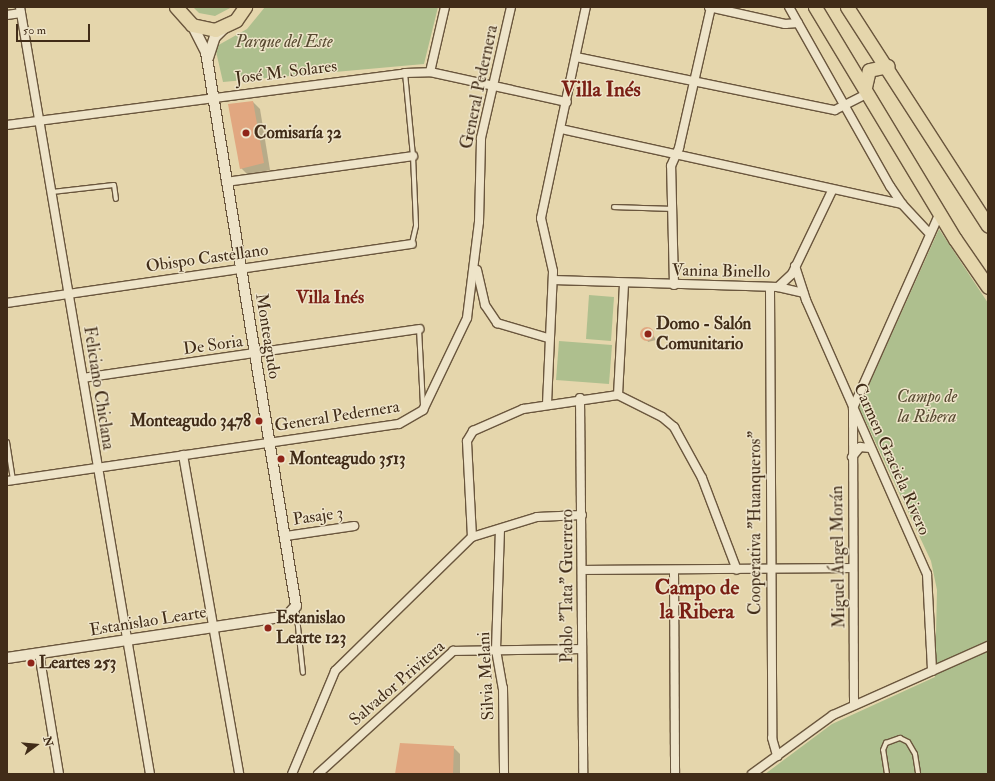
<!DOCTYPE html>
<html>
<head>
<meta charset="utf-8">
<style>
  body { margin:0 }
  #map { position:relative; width:995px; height:781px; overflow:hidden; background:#e5d6ac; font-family:"IM FELL Double Pica",serif }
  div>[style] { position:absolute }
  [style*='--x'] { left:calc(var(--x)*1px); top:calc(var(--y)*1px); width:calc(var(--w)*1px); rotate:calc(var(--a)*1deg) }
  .green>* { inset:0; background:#aebf8e }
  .shadow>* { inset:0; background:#0003 }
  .building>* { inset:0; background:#e1a780 }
  .round { border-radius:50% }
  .roads { filter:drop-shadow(1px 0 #6a563d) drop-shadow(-1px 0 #6a563d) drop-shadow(0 1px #6a563d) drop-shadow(0 -1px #6a563d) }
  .service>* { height:4px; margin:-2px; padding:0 2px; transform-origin:2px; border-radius:2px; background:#eee4c9 }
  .minor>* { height:8px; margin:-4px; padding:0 4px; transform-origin:4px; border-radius:4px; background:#eee4c9 }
  .tertiary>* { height:10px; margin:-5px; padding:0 5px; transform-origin:5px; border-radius:5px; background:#eee4c9 }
  .primary>* { height:13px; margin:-6.5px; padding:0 6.5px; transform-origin:6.5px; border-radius:6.5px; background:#e5d6ac }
  .dots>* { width:11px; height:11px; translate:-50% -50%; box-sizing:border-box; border:2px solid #eee4c9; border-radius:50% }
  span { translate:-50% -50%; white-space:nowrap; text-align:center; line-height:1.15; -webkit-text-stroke:3px #eee4c9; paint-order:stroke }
  .park-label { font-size:17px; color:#574930; font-style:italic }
  .street-label { font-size:17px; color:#412c18 }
  .poi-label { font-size:17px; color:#412c18; font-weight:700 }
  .left { translate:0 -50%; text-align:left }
  .right { translate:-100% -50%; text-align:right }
  .neighbourhood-label { font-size:18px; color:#7a1f14; font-weight:700 }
  .district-label { font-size:21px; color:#7a1f14; font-weight:700 }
  .frame { position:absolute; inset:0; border:8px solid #412c18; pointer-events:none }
  .north { position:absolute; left:16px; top:725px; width:40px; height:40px; -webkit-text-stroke:3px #eee4c9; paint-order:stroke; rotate:74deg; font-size:11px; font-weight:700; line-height:16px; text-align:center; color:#412c18 }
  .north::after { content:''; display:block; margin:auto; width:14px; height:18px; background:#412c18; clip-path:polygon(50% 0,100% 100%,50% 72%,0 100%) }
  .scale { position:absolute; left:16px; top:24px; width:74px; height:18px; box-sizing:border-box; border:2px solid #412c18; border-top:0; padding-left:5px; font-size:12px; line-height:14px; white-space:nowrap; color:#412c18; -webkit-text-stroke:3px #eee4c9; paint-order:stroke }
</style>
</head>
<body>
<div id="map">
  <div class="green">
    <i style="clip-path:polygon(193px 7px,232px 7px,215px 16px,199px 13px)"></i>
    <i style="clip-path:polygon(265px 7px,438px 7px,424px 64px,223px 82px,215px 47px,247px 29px)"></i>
    <i style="clip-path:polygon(939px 229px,988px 303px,988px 774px,765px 774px,832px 724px,935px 677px,937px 590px,931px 561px,859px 407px)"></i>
    <i style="clip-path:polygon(589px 295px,614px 297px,611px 341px,586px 339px)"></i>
    <i style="clip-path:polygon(559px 341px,612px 345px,609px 384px,556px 380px)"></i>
  </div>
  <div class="shadow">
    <i style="clip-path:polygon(253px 102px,260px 109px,270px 170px,248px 175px,241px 168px)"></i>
    <i style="clip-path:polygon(650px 329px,656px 340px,648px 342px,643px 330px)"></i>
    <i style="clip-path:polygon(453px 747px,460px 754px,460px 774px,396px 774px)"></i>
  </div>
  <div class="building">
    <i style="clip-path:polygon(253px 101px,264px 163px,240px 169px,228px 104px)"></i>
    <i class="round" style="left:640px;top:327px;width:14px;height:14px"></i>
    <i style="clip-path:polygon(400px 743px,454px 746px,453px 774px,395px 774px)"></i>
  </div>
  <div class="roads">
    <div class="service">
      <i style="--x:405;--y:73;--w:83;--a:84.5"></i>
      <i style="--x:413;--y:156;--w:70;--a:87.5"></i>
      <i style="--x:416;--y:226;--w:18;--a:103"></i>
      <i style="--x:52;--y:192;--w:62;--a:-6.4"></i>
      <i style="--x:114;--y:185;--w:14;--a:82"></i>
      <i style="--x:614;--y:207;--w:58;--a:2"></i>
      <i style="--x:419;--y:329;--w:77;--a:87"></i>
      <i style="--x:7;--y:442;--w:38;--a:81"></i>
      <i style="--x:296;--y:608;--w:65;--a:83.9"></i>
      <i style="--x:887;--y:774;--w:24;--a:-99"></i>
      <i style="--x:883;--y:750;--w:8;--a:-67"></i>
      <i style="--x:886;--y:743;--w:15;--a:-20"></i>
      <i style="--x:900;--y:738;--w:9;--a:27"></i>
      <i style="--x:908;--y:742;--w:14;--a:60"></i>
      <i style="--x:915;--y:754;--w:20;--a:81"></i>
    </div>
    <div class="minor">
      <i style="--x:20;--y:7;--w:778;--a:80.38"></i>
      <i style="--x:709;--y:7;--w:78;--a:12.6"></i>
      <i style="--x:785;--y:24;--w:13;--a:-4"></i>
      <i style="--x:789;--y:7;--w:206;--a:60.6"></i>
      <i style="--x:890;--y:186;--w:22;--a:56"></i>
      <i style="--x:902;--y:204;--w:41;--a:47"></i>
      <i style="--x:7;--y:15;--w:14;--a:-8"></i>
      <i style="--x:576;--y:57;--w:264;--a:11.6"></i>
      <i style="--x:835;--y:110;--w:38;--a:-27"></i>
      <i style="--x:430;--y:72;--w:67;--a:-77"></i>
      <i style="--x:7;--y:125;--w:401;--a:-7.4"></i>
      <i style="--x:405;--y:73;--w:25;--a:-2"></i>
      <i style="--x:430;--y:72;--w:140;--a:12.4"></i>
      <i style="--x:561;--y:129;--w:349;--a:12.4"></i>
      <i style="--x:226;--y:182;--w:189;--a:-7.9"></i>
      <i style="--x:795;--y:266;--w:36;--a:72"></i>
      <i style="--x:806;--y:300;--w:300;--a:66.2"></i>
      <i style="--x:927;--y:574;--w:97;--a:87"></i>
      <i style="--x:477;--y:270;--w:36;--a:77"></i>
      <i style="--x:485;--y:305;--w:22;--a:56"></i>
      <i style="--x:497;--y:323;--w:53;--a:16.4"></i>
      <i style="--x:553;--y:280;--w:225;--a:1.8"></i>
      <i style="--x:778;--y:287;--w:19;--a:-43"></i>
      <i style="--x:792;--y:274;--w:92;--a:-64.3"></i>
      <i style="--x:674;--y:285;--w:119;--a:-91.4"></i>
      <i style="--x:671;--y:166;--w:20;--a:-66"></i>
      <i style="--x:679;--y:148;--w:145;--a:-77.2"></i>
      <i style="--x:778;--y:287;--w:26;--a:13"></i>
      <i style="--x:770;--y:289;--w:449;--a:89.7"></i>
      <i style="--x:772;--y:738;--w:19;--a:74"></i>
      <i style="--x:7;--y:303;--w:409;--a:-8.3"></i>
      <i style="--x:83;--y:378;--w:340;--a:-8.3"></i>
      <i style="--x:618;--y:395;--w:112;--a:-86.9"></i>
      <i style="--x:580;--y:398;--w:376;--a:89.5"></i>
      <i style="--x:547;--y:404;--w:133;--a:-87.4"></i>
      <i style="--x:553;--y:271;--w:54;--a:-102.8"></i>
      <i style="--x:541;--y:218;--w:216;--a:-78"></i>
      <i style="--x:183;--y:455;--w:324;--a:80"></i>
      <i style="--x:852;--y:457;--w:13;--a:-51"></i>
      <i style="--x:860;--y:447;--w:10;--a:6"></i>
      <i style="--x:7;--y:481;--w:396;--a:-8.3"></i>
      <i style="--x:399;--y:424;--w:28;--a:-30"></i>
      <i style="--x:423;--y:410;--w:102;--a:-64.4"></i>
      <i style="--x:467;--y:318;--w:97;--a:-82.9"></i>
      <i style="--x:479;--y:222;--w:84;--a:-88.6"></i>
      <i style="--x:481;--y:138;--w:134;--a:-77.1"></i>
      <i style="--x:500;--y:529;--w:121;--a:91.9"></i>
      <i style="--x:496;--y:650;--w:39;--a:80"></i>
      <i style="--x:503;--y:688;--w:86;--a:89.3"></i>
      <i style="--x:286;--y:536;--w:69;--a:-8.4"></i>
      <i style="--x:472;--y:537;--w:96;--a:-93"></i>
      <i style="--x:467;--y:441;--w:12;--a:-59"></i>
      <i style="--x:473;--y:431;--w:55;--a:-23.7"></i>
      <i style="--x:523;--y:409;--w:96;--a:-8.4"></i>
      <i style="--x:618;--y:395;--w:49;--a:26.6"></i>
      <i style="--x:662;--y:417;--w:16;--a:40"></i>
      <i style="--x:674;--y:427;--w:58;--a:61.2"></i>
      <i style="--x:702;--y:478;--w:98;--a:69.2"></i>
      <i style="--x:582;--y:570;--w:271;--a:-0.4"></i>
      <i style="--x:674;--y:570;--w:204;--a:89.7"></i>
      <i style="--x:39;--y:653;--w:123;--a:80.6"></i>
      <i style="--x:854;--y:705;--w:297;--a:-90.2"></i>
      <i style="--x:853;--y:408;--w:214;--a:-66"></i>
      <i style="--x:292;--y:774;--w:112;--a:-67.3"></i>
      <i style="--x:335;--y:671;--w:192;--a:-44.4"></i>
      <i style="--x:472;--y:537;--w:68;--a:-17.1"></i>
      <i style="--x:537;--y:517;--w:45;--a:-2.5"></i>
      <i style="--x:318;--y:774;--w:183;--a:-42.3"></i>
      <i style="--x:453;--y:651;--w:129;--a:-0.9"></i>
      <i style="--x:752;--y:774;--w:100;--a:-36.1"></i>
      <i style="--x:833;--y:715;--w:170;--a:-24"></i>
    </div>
    <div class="tertiary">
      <i style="--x:208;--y:58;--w:22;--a:-72"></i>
      <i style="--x:215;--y:37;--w:14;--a:-45"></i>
      <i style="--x:7;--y:658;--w:283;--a:-8.5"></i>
      <i style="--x:287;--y:616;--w:13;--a:-48"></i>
      <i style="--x:296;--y:606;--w:561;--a:-99.23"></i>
      <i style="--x:206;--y:52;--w:30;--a:-117"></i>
    </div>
    <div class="primary">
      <i style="--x:176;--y:7;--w:24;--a:48"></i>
      <i style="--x:192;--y:25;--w:24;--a:12"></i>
      <i style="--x:215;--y:30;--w:23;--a:-25"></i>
      <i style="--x:236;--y:20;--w:16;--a:-55"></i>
      <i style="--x:815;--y:7;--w:271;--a:58.9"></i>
      <i style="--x:955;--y:239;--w:58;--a:55.5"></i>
      <i style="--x:847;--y:7;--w:260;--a:57.2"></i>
      <i style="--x:865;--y:87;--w:17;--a:-77"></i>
      <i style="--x:869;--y:70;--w:19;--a:-12"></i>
    </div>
  </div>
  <div class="dots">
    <i style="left:246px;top:133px;background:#8f2418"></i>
    <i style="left:648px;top:334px;background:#8f2418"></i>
    <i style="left:259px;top:421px;background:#8f2418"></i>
    <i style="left:281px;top:459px;background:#8f2418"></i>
    <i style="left:268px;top:628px;background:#8f2418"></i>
    <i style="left:31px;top:663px;background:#8f2418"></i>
  </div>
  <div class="park-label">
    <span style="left:284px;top:42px">Parque del Este</span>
    <span style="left:927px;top:407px">Campo de<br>la Ribera</span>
  </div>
  <div class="street-label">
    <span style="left:286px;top:72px;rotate:-7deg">José M. Solares</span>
    <span style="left:479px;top:87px;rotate:-78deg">General Pedernera</span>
    <span style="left:207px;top:258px;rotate:-8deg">Obispo Castellano</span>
    <span style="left:721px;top:271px;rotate:1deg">Vanina Binello</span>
    <span style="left:268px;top:336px;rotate:81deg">Monteagudo</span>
    <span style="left:213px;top:345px;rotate:-8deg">De Soria</span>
    <span style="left:99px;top:388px;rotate:81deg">Feliciano Chiclana</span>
    <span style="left:337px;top:416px;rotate:-9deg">General Pedernera</span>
    <span style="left:892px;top:459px;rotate:66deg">Carmen Graciela Rivero</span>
    <span style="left:318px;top:516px;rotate:-8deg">Pasaje 3</span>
    <span style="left:755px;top:523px;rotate:-90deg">Cooperativa "Huanqueros"</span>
    <span style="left:838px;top:557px;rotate:-91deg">Miguel Ángel Morán</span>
    <span style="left:567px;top:586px;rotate:-90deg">Pablo "Tata" Guerrero</span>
    <span style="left:148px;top:621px;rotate:-9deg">Estanislao Learte</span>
    <span style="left:486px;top:676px;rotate:-93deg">Silvia Melani</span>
    <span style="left:397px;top:683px;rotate:-41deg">Salvador Privitera</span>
  </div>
  <div class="poi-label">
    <span class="left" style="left:254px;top:133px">Comisaría 32</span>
    <span class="left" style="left:656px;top:334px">Domo - Salón<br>Comunitario</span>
    <span class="right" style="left:251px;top:421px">Monteagudo 3478</span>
    <span class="left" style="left:289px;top:459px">Monteagudo 3513</span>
    <span class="left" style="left:276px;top:628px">Estanislao<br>Learte 123</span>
    <span class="left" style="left:39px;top:663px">Leartes 253</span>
  </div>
  <div class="neighbourhood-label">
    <span style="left:330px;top:298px">Villa Inés</span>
  </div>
  <div class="district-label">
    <span style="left:601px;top:90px">Villa Inés</span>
    <span style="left:697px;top:600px">Campo de<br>la Ribera</span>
  </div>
  <div class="frame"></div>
  <div class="north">N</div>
  <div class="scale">50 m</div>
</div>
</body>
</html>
